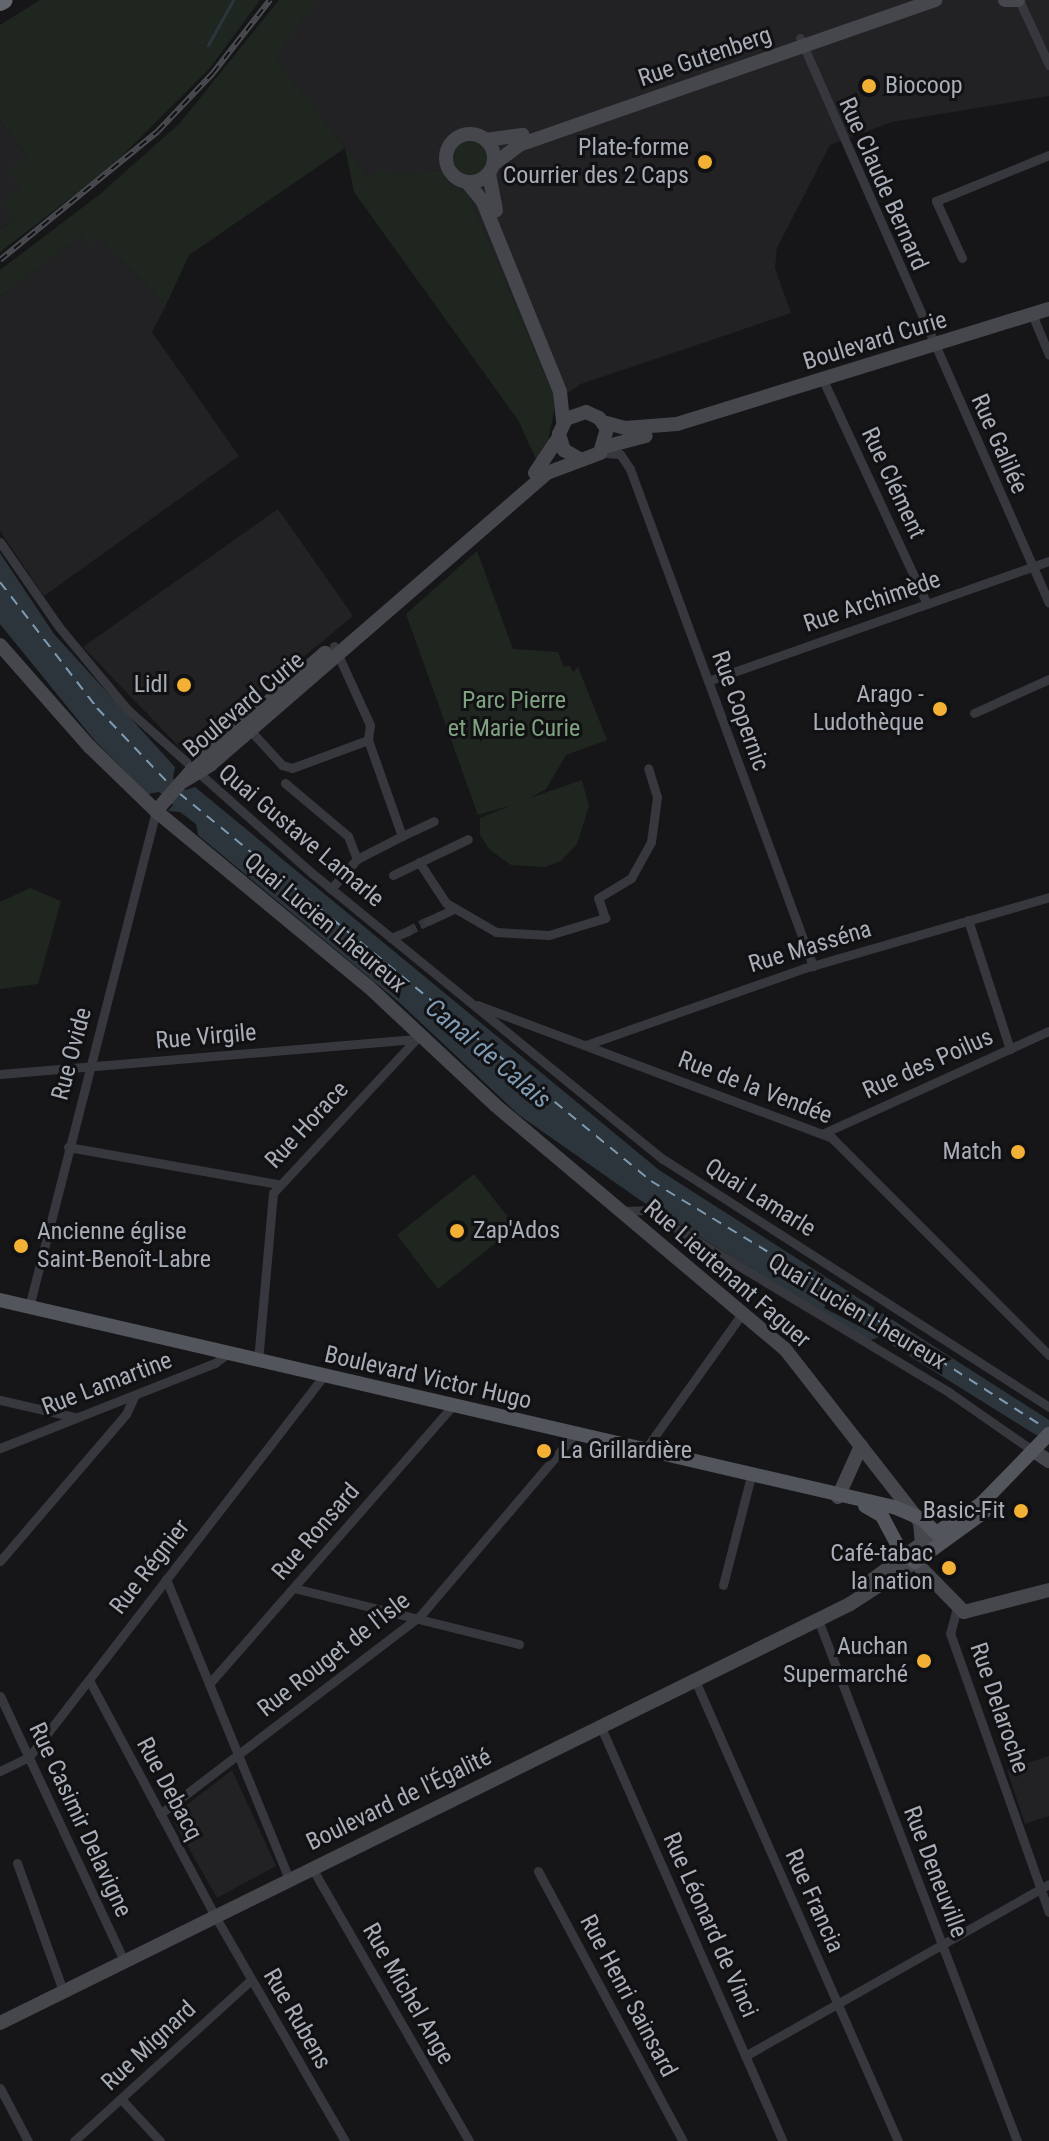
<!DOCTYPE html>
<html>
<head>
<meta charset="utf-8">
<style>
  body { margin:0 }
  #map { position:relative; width:1049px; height:2141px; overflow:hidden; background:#161618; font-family:"Roboto Condensed",sans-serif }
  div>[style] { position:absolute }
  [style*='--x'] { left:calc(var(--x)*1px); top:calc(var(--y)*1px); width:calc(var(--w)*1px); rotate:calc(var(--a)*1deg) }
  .built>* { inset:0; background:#222225 }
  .green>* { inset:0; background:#1e261f }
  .round { border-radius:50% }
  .water>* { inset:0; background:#2c353c }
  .pier>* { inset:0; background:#161618 }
  .stream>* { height:3px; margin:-1.5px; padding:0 1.5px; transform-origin:1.5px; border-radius:1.5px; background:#2c353c }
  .ferry>* { height:2px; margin-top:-1px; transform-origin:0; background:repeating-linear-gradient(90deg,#7f9bb3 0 10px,transparent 0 18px) }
  .street-tunnel>* { height:9px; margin-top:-4.5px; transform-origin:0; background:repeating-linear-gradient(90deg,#333438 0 9px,transparent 0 13.5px) }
  .street>* { height:9px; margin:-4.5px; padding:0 4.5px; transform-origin:4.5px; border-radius:4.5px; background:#37383d }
  .secondary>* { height:14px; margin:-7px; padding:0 7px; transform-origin:7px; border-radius:7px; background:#45474d }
  .secondary>.ring { margin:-7px; padding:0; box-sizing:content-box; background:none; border:14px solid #45474d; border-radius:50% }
  .primary>* { height:14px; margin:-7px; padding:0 7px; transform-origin:7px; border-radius:7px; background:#53555c }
  .highway>* { height:18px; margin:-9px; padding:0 9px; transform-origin:9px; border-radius:9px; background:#63666e }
  .rail>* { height:6px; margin-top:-3px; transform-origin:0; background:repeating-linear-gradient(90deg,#111113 0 9px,#4a4c52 0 18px); box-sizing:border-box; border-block:2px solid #4a4c52 }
  .dots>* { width:22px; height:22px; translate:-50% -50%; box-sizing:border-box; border:4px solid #111113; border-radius:50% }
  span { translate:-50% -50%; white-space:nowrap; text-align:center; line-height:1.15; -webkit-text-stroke:6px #111113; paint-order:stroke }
  .street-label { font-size:24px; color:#a8adb8 }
  .poi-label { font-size:24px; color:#a8adb8 }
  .left { translate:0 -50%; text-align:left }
  .right { translate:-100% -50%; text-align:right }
  .park-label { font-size:24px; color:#7fa381 }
  .water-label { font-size:26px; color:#7f9bb3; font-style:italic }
</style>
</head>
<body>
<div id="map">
  <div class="built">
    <i style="clip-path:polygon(279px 0,1049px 0,1049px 96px,892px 122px,830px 145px,777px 248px,775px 268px,791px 313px,581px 384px,556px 401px,468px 193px,450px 184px,441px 170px,369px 178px,256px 34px)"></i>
    <i style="clip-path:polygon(0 120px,26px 156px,15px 220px,0 230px)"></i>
    <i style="clip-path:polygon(83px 235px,99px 239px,166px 305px,152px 332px,239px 456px,44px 596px,0 531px,0 297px)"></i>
    <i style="clip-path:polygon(278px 509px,353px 616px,186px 754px,83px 647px)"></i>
    <i style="clip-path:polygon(1049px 1756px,1049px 1816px,1025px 1824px,1007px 1770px)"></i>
    <i style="clip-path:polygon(232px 1770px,276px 1866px,217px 1898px,174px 1822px,175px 1814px)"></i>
  </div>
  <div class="green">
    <i style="clip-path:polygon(40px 0,260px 0,210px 68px,112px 166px,0 252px,0 230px,15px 220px,3px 204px,21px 188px,7px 170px,26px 156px,0 120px,0 25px)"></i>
    <i style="clip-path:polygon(279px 0,316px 0,275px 58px,369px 178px,383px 170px,394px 175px,441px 170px,450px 184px,468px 193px,556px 401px,547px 446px,536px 459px,518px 420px,354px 192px,345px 148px,189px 255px,166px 305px,99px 239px,91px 245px,83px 235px,0 297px,0 270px,99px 195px,180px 123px)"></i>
    <i class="round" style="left:452px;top:140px;width:36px;height:36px"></i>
    <i style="clip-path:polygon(477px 551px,513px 649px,558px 652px,564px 667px,570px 666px,573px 672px,578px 667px,607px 740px,566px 755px,546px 789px,530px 798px,582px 780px,589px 806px,577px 844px,561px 861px,545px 867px,511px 865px,490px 850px,480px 835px,480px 818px,512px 805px,478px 815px,406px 614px)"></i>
    <i style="clip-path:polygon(30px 888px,61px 901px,38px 984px,0 989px,0 902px)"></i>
    <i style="clip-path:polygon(474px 1174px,516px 1227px,438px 1289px,397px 1235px)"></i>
  </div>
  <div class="water">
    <i style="clip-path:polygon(0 553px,54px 634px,175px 767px,173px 778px,185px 790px,195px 787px,659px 1170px,1049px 1420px,1049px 1443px,879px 1337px,869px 1341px,640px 1200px,519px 1115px,401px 1004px,198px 835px,196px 824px,180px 812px,168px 811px,173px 805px,159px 792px,148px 794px,95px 741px,0 624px)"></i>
  </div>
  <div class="pier">
    <i style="clip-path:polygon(826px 1304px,850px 1315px,878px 1336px,824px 1308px)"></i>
  </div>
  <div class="stream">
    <i style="--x:208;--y:45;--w:51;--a:-60.9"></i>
  </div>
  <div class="ferry">
    <i style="--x:0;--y:582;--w:159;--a:52.4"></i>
    <i style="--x:97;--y:708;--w:108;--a:46.5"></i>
    <i style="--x:179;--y:793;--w:611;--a:39.42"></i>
    <i style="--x:651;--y:1181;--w:214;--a:31.2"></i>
    <i style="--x:834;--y:1292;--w:24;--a:60"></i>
    <i style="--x:846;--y:1313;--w:17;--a:-7"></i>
    <i style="--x:863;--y:1311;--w:216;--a:32.7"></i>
  </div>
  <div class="street-tunnel">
    <i style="--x:408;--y:931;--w:22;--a:-27"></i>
  </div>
  <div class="street">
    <i style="--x:1019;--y:0;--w:72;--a:65.2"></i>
    <i style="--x:800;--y:38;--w:617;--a:66.22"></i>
    <i style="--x:962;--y:258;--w:63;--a:-114.5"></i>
    <i style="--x:936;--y:201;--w:122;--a:-22.2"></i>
    <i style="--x:1032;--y:314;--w:44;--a:67.5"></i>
    <i style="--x:823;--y:380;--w:247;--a:65.1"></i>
    <i style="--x:604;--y:453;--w:16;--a:4"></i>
    <i style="--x:620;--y:454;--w:18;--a:56"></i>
    <i style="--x:630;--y:469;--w:530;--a:69.79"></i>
    <i style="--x:0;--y:542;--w:103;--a:55.2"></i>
    <i style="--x:59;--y:627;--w:108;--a:50.3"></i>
    <i style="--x:128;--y:710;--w:247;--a:41.6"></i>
    <i style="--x:313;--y:874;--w:451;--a:39.2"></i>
    <i style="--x:663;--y:1159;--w:459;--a:32.7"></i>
    <i style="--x:334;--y:646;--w:87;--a:65.5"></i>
    <i style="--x:370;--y:725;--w:15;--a:98"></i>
    <i style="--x:368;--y:740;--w:102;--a:70.5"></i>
    <i style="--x:402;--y:836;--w:51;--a:152.9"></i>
    <i style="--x:708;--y:681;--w:361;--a:-19.4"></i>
    <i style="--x:974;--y:713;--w:82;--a:-24.4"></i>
    <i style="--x:249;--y:729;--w:49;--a:47.5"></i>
    <i style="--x:282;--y:765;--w:10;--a:17"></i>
    <i style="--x:292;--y:768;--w:81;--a:-20.2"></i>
    <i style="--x:285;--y:783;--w:82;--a:40.1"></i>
    <i style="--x:348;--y:836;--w:25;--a:69"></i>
    <i style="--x:357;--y:859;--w:40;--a:131"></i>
    <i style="--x:402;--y:836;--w:35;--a:-25"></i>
    <i style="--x:419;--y:862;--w:49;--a:56.6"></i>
    <i style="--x:446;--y:903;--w:58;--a:30.1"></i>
    <i style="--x:496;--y:932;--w:53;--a:3.2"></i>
    <i style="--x:549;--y:935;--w:59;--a:-16.9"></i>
    <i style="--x:605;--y:918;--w:21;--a:-109"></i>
    <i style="--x:598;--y:898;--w:39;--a:-31"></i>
    <i style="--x:631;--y:878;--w:41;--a:-60.9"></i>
    <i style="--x:651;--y:842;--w:45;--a:-82.4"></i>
    <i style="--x:657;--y:797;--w:30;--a:-107"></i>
    <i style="--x:393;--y:875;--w:83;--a:-25.6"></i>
    <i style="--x:968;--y:920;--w:136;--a:72"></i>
    <i style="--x:428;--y:921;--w:29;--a:-25"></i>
    <i style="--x:391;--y:938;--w:18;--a:-22"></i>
    <i style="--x:477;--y:1005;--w:379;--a:20.5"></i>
    <i style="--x:832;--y:1138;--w:307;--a:45"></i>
    <i style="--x:586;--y:1045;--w:232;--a:-19.4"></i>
    <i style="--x:805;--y:968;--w:254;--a:-16.2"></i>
    <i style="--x:0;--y:1074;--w:417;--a:-4.8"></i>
    <i style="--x:824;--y:1133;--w:247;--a:-24.4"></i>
    <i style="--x:68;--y:1147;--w:212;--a:10"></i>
    <i style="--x:621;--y:1211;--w:25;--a:-2"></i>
    <i style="--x:646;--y:1210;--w:355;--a:31"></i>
    <i style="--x:950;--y:1393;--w:103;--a:34.8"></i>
    <i style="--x:29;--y:1307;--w:512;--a:-75.64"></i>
    <i style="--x:258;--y:1361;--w:169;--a:-84.9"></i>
    <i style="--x:273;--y:1193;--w:212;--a:-47.1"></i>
    <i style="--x:0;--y:1400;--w:77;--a:12.8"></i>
    <i style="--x:0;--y:1448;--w:231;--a:-21.6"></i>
    <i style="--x:215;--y:1363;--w:15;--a:-37"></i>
    <i style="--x:644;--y:1451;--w:171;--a:-54.5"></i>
    <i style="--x:0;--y:1561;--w:194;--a:-49.4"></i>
    <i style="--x:126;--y:1414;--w:21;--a:-65"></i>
    <i style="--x:166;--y:1579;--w:324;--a:67.7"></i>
    <i style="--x:723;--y:1585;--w:113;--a:-75.6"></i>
    <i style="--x:294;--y:1588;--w:232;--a:14"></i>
    <i style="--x:958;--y:1604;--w:30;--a:105"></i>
    <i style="--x:950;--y:1633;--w:296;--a:70.5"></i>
    <i style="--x:817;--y:1617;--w:561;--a:69.11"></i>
    <i style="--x:694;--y:1678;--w:506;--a:66.22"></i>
    <i style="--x:89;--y:1680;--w:268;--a:61.9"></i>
    <i style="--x:215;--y:1916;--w:260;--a:60"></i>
    <i style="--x:209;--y:1684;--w:369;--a:-48.8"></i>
    <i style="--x:0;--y:1696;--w:293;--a:64.9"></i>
    <i style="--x:600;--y:1725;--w:454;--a:66.3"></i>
    <i style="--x:0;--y:1771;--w:32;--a:-26"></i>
    <i style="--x:29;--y:1757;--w:481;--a:-52.3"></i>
    <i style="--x:160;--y:1814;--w:327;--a:-37.3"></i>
    <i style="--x:420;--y:1616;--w:239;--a:-49.6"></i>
    <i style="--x:17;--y:1863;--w:136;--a:70.2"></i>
    <i style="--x:312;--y:1868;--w:315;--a:60.1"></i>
    <i style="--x:538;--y:1871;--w:306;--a:61.8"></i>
    <i style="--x:745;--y:2056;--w:349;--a:-29.5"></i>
    <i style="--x:0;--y:2088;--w:60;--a:62.2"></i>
    <i style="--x:122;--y:2100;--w:56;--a:47.2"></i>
    <i style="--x:74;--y:2141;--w:239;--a:-42.3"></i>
  </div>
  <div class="secondary">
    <i style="--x:1005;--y:0;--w:13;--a:0"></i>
    <i class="ring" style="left:446px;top:134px;width:34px;height:34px"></i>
    <i style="--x:486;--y:140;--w:37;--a:-8"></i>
    <i style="--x:494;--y:164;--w:31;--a:-37"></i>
    <i style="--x:519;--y:145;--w:441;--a:-19.2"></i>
    <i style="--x:489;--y:174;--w:37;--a:79"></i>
    <i style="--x:467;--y:182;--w:26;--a:51"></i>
    <i style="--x:483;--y:202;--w:205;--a:67.9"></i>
    <i style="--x:560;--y:392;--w:31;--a:84"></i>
    <i style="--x:603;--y:422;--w:23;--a:15"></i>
    <i style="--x:625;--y:428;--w:52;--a:-4.4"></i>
    <i style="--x:677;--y:424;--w:389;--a:-17.2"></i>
    <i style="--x:604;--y:447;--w:43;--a:-14.7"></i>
    <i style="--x:535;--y:473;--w:43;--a:-56.3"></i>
    <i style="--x:0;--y:645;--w:136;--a:48.6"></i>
    <i style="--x:90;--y:747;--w:92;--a:44.1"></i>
    <i style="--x:156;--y:811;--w:276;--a:39.6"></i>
    <i style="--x:369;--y:987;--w:173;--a:43.1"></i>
    <i style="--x:495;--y:1105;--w:379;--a:40.1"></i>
    <i style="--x:785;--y:1349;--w:219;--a:52"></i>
    <i style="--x:920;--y:1522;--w:34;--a:85"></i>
    <i style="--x:182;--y:782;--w:33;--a:-31"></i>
    <i style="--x:210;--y:765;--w:446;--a:-40.9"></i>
    <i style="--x:547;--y:473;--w:57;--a:-20.7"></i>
    <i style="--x:600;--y:453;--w:25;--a:-74"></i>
    <i style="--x:607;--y:429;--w:14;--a:-126"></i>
    <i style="--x:599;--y:418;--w:14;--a:-155"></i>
    <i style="--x:586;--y:412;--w:21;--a:161"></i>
    <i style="--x:566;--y:419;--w:17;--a:115"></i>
    <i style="--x:559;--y:434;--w:17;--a:73"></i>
    <i style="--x:564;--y:450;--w:20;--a:30"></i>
    <i style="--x:156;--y:811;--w:65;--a:-48.7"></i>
    <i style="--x:199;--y:762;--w:167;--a:-40.9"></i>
    <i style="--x:1035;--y:1452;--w:17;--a:33"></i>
    <i style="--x:838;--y:1497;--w:56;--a:-65.7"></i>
    <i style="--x:864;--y:1586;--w:79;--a:-36.3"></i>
    <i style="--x:0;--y:2023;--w:948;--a:-26.24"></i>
    <i style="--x:850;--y:1604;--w:77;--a:-32.9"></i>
    <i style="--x:915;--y:1562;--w:70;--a:45.6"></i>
    <i style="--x:964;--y:1612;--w:88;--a:-14.5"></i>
  </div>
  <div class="primary">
    <i style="--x:0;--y:1300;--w:918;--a:13.04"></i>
    <i style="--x:894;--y:1507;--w:30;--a:23"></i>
    <i style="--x:922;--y:1519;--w:20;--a:45"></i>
    <i style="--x:936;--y:1533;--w:54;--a:-32.8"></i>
    <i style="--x:981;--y:1504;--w:98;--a:-45.8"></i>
    <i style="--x:865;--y:1506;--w:20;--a:30"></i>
    <i style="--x:882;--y:1516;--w:40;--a:62"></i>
    <i style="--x:901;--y:1551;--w:18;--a:38"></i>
    <i style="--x:915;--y:1562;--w:85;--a:-35.9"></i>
  </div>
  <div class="highway">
    <i style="--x:0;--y:2;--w:4;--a:-27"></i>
  </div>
  <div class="rail">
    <i style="--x:0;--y:260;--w:204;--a:-39.2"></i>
    <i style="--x:158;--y:131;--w:80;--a:-46.5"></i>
    <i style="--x:213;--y:73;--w:93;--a:-52"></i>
  </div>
  <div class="dots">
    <i style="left:869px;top:86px;background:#f2b134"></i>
    <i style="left:705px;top:162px;background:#f2b134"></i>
    <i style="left:184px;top:685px;background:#f2b134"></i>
    <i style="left:940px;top:709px;background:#f2b134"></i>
    <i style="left:1018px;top:1152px;background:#f2b134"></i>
    <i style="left:457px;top:1231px;background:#f2b134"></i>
    <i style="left:21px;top:1246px;background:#f2b134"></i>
    <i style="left:544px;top:1451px;background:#f2b134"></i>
    <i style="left:1021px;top:1511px;background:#f2b134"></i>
    <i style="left:949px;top:1568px;background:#f2b134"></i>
    <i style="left:924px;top:1661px;background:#f2b134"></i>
  </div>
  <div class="street-label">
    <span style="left:705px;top:57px;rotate:-19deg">Rue Gutenberg</span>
    <span style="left:883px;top:184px;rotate:66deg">Rue Claude Bernard</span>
    <span style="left:875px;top:341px;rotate:-17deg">Boulevard Curie</span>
    <span style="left:999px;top:444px;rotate:66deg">Rue Galilée</span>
    <span style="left:893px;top:483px;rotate:65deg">Rue Clément</span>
    <span style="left:872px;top:602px;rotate:-19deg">Rue Archimède</span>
    <span style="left:244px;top:705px;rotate:-40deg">Boulevard Curie</span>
    <span style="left:740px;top:711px;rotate:70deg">Rue Copernic</span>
    <span style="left:301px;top:836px;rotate:40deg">Quai Gustave Lamarle</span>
    <span style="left:325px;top:923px;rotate:40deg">Quai Lucien Lheureux</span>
    <span style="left:810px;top:947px;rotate:-17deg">Rue Masséna</span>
    <span style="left:206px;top:1037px;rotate:-5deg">Rue Virgile</span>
    <span style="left:72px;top:1054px;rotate:-75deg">Rue Ovide</span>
    <span style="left:928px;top:1064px;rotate:-24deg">Rue des Poilus</span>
    <span style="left:755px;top:1088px;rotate:21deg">Rue de la Vendée</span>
    <span style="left:307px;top:1125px;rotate:-47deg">Rue Horace</span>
    <span style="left:760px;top:1198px;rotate:32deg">Quai Lamarle</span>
    <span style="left:727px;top:1274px;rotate:41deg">Rue Lieutenant Faguer</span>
    <span style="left:857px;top:1312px;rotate:31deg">Quai Lucien Lheureux</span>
    <span style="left:428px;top:1378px;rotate:13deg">Boulevard Victor Hugo</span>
    <span style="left:107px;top:1384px;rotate:-21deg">Rue Lamartine</span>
    <span style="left:316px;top:1532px;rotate:-49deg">Rue Ronsard</span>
    <span style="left:150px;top:1567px;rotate:-52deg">Rue Régnier</span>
    <span style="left:334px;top:1655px;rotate:-38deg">Rue Rouget de l'Isle</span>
    <span style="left:999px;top:1708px;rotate:71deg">Rue Delaroche</span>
    <span style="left:169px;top:1789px;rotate:62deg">Rue Debacq</span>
    <span style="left:399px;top:1800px;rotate:-26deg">Boulevard de l'Égalité</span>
    <span style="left:80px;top:1820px;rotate:65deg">Rue Casimir Delavigne</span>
    <span style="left:935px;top:1872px;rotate:69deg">Rue Deneuville</span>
    <span style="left:814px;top:1901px;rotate:66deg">Rue Francia</span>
    <span style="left:710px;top:1925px;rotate:66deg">Rue Léonard de Vinci</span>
    <span style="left:408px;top:1994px;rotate:60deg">Rue Michel Ange</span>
    <span style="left:628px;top:1996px;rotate:62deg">Rue Henri Sainsard</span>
    <span style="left:297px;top:2019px;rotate:60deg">Rue Rubens</span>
    <span style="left:149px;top:2046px;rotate:-43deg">Rue Mignard</span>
  </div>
  <div class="poi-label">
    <span class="left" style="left:885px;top:86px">Biocoop</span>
    <span class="right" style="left:689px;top:162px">Plate-forme<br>Courrier des 2 Caps</span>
    <span class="right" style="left:168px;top:685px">Lidl</span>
    <span class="right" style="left:924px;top:709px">Arago -<br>Ludothèque</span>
    <span class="right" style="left:1002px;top:1152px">Match</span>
    <span class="left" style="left:473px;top:1231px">Zap'Ados</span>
    <span class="left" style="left:37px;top:1246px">Ancienne église<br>Saint-Benoît-Labre</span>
    <span class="left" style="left:560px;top:1451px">La Grillardière</span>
    <span class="right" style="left:1005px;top:1511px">Basic-Fit</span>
    <span class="right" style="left:933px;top:1568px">Café-tabac<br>la nation</span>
    <span class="right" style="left:908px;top:1661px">Auchan<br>Supermarché</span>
  </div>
  <div class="park-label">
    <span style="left:514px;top:715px">Parc Pierre<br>et Marie Curie</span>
  </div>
  <div class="water-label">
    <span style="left:488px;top:1054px;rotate:40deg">Canal de Calais</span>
  </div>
</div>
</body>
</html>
